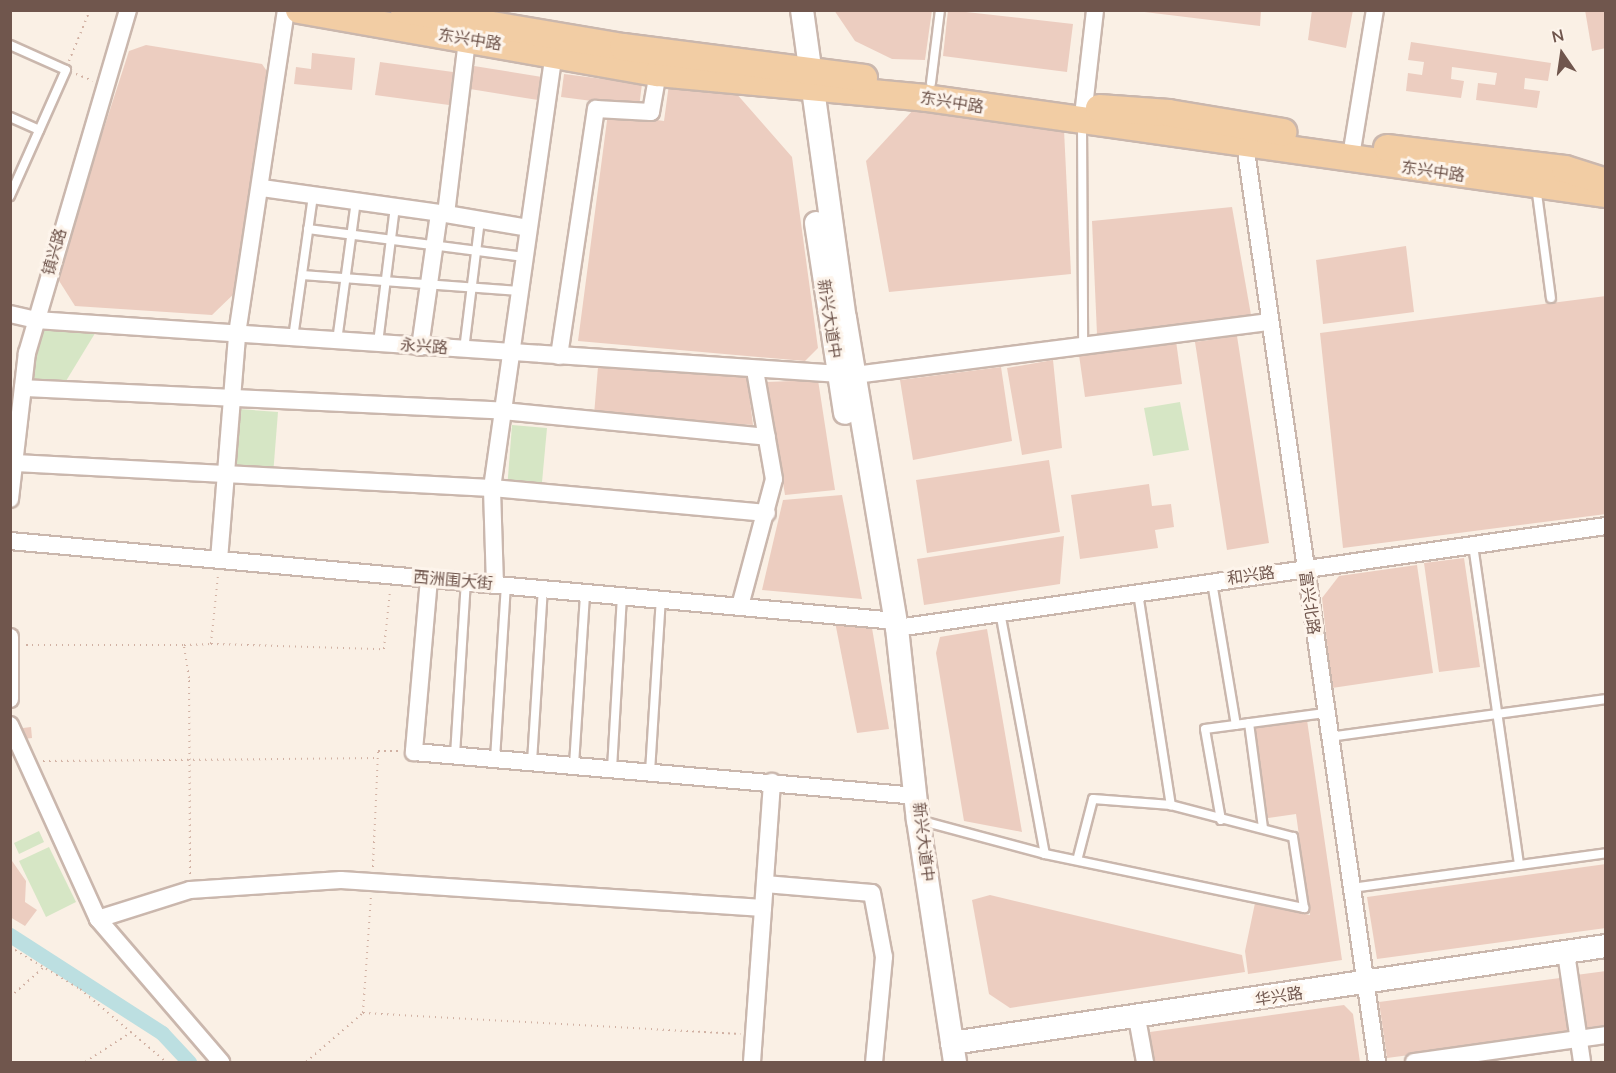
<!DOCTYPE html>
<html>
<head>
<meta charset="utf-8">
<style>
  body { margin:0 }
  #map { position:relative; width:1616px; height:1073px; overflow:hidden; background:#faf0e5; font-family:"Nunito Sans","Noto Sans SC",sans-serif }
  div>[style] { position:absolute }
  [style*='--x'] { left:calc(var(--x)*1px); top:calc(var(--y)*1px); width:calc(var(--w)*1px); rotate:calc(var(--a)*1deg) }
  .green>* { inset:0; background:#d6e6c5 }
  .canal>* { height:15px; margin:-7.5px; padding:0 7.5px; transform-origin:7.5px; border-radius:7.5px; background:#bcdfe1 }
  .building>* { inset:0; background:#eccdc0 }
  .path>* { height:2px; margin-top:-1px; transform-origin:0; background:repeating-linear-gradient(90deg,#d1b1a3 0 1.5px,transparent 0 6px) }
  .roads { filter:drop-shadow(2px 0 #cab7ad) drop-shadow(-2px 0 #cab7ad) drop-shadow(0 2px #cab7ad) drop-shadow(0 -2px #cab7ad) }
  .lane>* { height:8px; margin:-4px; padding:0 4px; transform-origin:4px; border-radius:4px; background:#fff }
  .street>* { height:16px; margin:-8px; padding:0 8px; transform-origin:8px; border-radius:8px; background:#fff }
  .secondary>* { height:22px; margin:-11px; padding:0 11px; transform-origin:11px; border-radius:11px; background:#fff }
  .primary>* { height:26px; margin:-13px; padding:0 13px; transform-origin:13px; border-radius:13px; background:#f2cda4 }
  span { translate:-50% -50%; white-space:nowrap; text-align:center; line-height:1.15; -webkit-text-stroke:6px #fdf4eb; paint-order:stroke }
  .street-label { font-size:16px; color:#70564d }
  .frame { position:absolute; inset:0; border:12px solid #70564d; pointer-events:none }
  .north { position:absolute; left:1532px; top:24px; width:60px; height:60px; -webkit-text-stroke:4px #fdf4eb; paint-order:stroke; rotate:347deg; font-size:16px; font-weight:700; line-height:24px; text-align:center; color:#70564d }
  .north::after { content:''; display:block; margin:auto; width:21px; height:27px; background:#70564d; clip-path:polygon(50% 0,100% 100%,50% 72%,0 100%) }
</style>
</head>
<body>
<div id="map">
  <div class="green">
    <i style="clip-path:polygon(42px 328px,97px 330px,66px 381px,29px 380px)"></i>
    <i style="clip-path:polygon(1180px 402px,1189px 450px,1153px 456px,1144px 408px)"></i>
    <i style="clip-path:polygon(239px 409px,278px 412px,273px 475px,234px 471px)"></i>
    <i style="clip-path:polygon(512px 425px,547px 428px,541px 493px,507px 490px)"></i>
    <i style="clip-path:polygon(39px 831px,44px 842px,19px 854px,14px 843px)"></i>
    <i style="clip-path:polygon(49px 847px,76px 902px,46px 917px,19px 861px)"></i>
  </div>
  <div class="canal">
    <i style="--x:10;--y:935;--w:181;--a:32.8"></i>
    <i style="--x:162;--y:1033;--w:40;--a:47"></i>
  </div>
  <div class="building">
    <i style="clip-path:polygon(834px 10px,932px 10px,925px 60px,892px 59px,855px 41px)"></i>
    <i style="clip-path:polygon(948px 10px,1073px 24px,1067px 72px,943px 56px)"></i>
    <i style="clip-path:polygon(1128px 10px,1261px 10px,1260px 26px)"></i>
    <i style="clip-path:polygon(1312px 10px,1353px 10px,1346px 48px,1308px 40px)"></i>
    <i style="clip-path:polygon(1585px 10px,1606px 10px,1606px 48px,1592px 51px)"></i>
    <i style="clip-path:polygon(1411px 42px,1551px 63px,1548px 81px,1525px 78px,1524px 89px,1540px 91px,1537px 108px,1476px 100px,1478px 83px,1495px 85px,1497px 73px,1452px 67px,1451px 79px,1464px 81px,1461px 98px,1406px 91px,1408px 73px,1422px 75px,1424px 62px,1408px 60px)"></i>
    <i style="clip-path:polygon(146px 45px,262px 64px,273px 80px,241px 287px,212px 315px,75px 306px,56px 276px,129px 51px)"></i>
    <i style="clip-path:polygon(312px 53px,355px 58px,352px 90px,294px 84px,296px 67px,311px 69px)"></i>
    <i style="clip-path:polygon(380px 62px,453px 72px,449px 105px,375px 95px)"></i>
    <i style="clip-path:polygon(474px 66px,542px 77px,538px 100px,470px 89px)"></i>
    <i style="clip-path:polygon(564px 74px,642px 84px,639px 107px,561px 97px)"></i>
    <i style="clip-path:polygon(669px 84px,735px 92px,792px 157px,818px 348px,805px 361px,578px 341px,608px 113px,664px 121px)"></i>
    <i style="clip-path:polygon(914px 109px,1064px 130px,1071px 274px,889px 292px,866px 161px)"></i>
    <i style="clip-path:polygon(1232px 207px,1251px 315px,1097px 334px,1092px 221px)"></i>
    <i style="clip-path:polygon(1406px 246px,1414px 312px,1323px 324px,1316px 260px)"></i>
    <i style="clip-path:polygon(1606px 296px,1606px 514px,1343px 548px,1320px 333px)"></i>
    <i style="clip-path:polygon(1237px 336px,1269px 543px,1227px 550px,1195px 342px)"></i>
    <i style="clip-path:polygon(1176px 341px,1182px 384px,1085px 397px,1079px 355px)"></i>
    <i style="clip-path:polygon(1053px 360px,1062px 448px,1022px 455px,1007px 368px)"></i>
    <i style="clip-path:polygon(598px 367px,747px 376px,753px 425px,594px 415px)"></i>
    <i style="clip-path:polygon(1001px 367px,1012px 441px,913px 460px,900px 380px)"></i>
    <i style="clip-path:polygon(818px 380px,835px 490px,785px 495px,767px 382px)"></i>
    <i style="clip-path:polygon(1049px 460px,1060px 532px,927px 553px,916px 480px)"></i>
    <i style="clip-path:polygon(1149px 484px,1152px 506px,1171px 504px,1174px 527px,1155px 530px,1158px 548px,1080px 559px,1071px 495px)"></i>
    <i style="clip-path:polygon(842px 495px,862px 599px,762px 590px,783px 500px)"></i>
    <i style="clip-path:polygon(1064px 536px,1060px 584px,924px 605px,917px 559px)"></i>
    <i style="clip-path:polygon(1464px 558px,1480px 667px,1439px 672px,1424px 563px)"></i>
    <i style="clip-path:polygon(1417px 565px,1433px 673px,1332px 688px,1322px 598px,1339px 576px)"></i>
    <i style="clip-path:polygon(835px 622px,872px 628px,889px 729px,857px 733px)"></i>
    <i style="clip-path:polygon(987px 629px,1022px 832px,964px 821px,936px 653px,940px 637px)"></i>
    <i style="clip-path:polygon(1307px 720px,1342px 960px,1248px 974px,1245px 951px,1255px 903px,1310px 915px,1296px 814px,1268px 818px,1254px 727px)"></i>
    <i style="clip-path:polygon(31px 727px,32px 738px,24px 739px,23px 728px)"></i>
    <i style="clip-path:polygon(10px 858px,26px 881px,25px 902px,37px 910px,25px 926px,10px 917px)"></i>
    <i style="clip-path:polygon(1606px 864px,1606px 928px,1377px 959px,1367px 897px)"></i>
    <i style="clip-path:polygon(990px 895px,1242px 955px,1245px 972px,1010px 1008px,989px 994px,972px 900px)"></i>
    <i style="clip-path:polygon(1606px 971px,1606px 1025px,1583px 1028px,1576px 975px)"></i>
    <i style="clip-path:polygon(1560px 978px,1568px 1034px,1387px 1058px,1379px 1002px)"></i>
    <i style="clip-path:polygon(1344px 1005px,1353px 1014px,1360px 1062px,1154px 1062px,1150px 1032px)"></i>
  </div>
  <div class="path">
    <i style="--x:69;--y:61;--w:55;--a:-67.6"></i>
    <i style="--x:76;--y:74;--w:18;--a:22"></i>
    <i style="--x:211;--y:644;--w:173;--a:1.7"></i>
    <i style="--x:384;--y:649;--w:58;--a:-84.1"></i>
    <i style="--x:26;--y:645;--w:158;--a:0"></i>
    <i style="--x:43;--y:761;--w:335;--a:-0.5"></i>
    <i style="--x:373;--y:867;--w:116;--a:-87.5"></i>
    <i style="--x:378;--y:751;--w:22;--a:0"></i>
    <i style="--x:190;--y:874;--w:196;--a:-90.3"></i>
    <i style="--x:189;--y:678;--w:33;--a:-99"></i>
    <i style="--x:184;--y:645;--w:27;--a:-2"></i>
    <i style="--x:211;--y:644;--w:69;--a:-84.2"></i>
    <i style="--x:10;--y:947;--w:82;--a:31"></i>
    <i style="--x:80;--y:989;--w:113;--a:40.3"></i>
    <i style="--x:10;--y:997;--w:45;--a:-41.4"></i>
    <i style="--x:363;--y:1013;--w:378;--a:3.2"></i>
    <i style="--x:85;--y:1062;--w:57;--a:-32.9"></i>
    <i style="--x:306;--y:1062;--w:75;--a:-40.7"></i>
    <i style="--x:363;--y:1013;--w:116;--a:-86.1"></i>
  </div>
  <div class="roads">
    <div class="lane">
      <i style="--x:10;--y:45;--w:61;--a:24.1"></i>
      <i style="--x:66;--y:70;--w:138;--a:114"></i>
      <i style="--x:931;--y:83;--w:74;--a:-83"></i>
      <i style="--x:10;--y:117;--w:32;--a:24"></i>
      <i style="--x:1082;--y:122;--w:225;--a:89.7"></i>
      <i style="--x:1536;--y:186;--w:113;--a:82.4"></i>
      <i style="--x:308;--y:229;--w:218;--a:7.4"></i>
      <i style="--x:302;--y:275;--w:218;--a:4.2"></i>
      <i style="--x:293;--y:338;--w:144;--a:-82"></i>
      <i style="--x:337;--y:341;--w:141;--a:-82.3"></i>
      <i style="--x:378;--y:343;--w:137;--a:-82.9"></i>
      <i style="--x:464;--y:350;--w:131;--a:-83"></i>
      <i style="--x:1473;--y:545;--w:323;--a:81.8"></i>
      <i style="--x:1212;--y:582;--w:145;--a:80.5"></i>
      <i style="--x:1138;--y:593;--w:215;--a:81.2"></i>
      <i style="--x:1000;--y:612;--w:246;--a:79.5"></i>
      <i style="--x:1249;--y:723;--w:106;--a:82.4"></i>
      <i style="--x:1329;--y:737;--w:280;--a:-7.8"></i>
      <i style="--x:455;--y:755;--w:173;--a:-86.4"></i>
      <i style="--x:495;--y:759;--w:173;--a:-86.4"></i>
      <i style="--x:532;--y:762;--w:173;--a:-86.4"></i>
      <i style="--x:574;--y:765;--w:172;--a:-86.3"></i>
      <i style="--x:612;--y:769;--w:173;--a:-86.7"></i>
      <i style="--x:650;--y:772;--w:173;--a:-86.4"></i>
      <i style="--x:1221;--y:820;--w:92;--a:-100"></i>
      <i style="--x:1205;--y:729;--w:121;--a:-7.6"></i>
      <i style="--x:922;--y:821;--w:127;--a:15"></i>
      <i style="--x:1045;--y:854;--w:265;--a:11.8"></i>
      <i style="--x:1304;--y:908;--w:72;--a:-98.8"></i>
      <i style="--x:1293;--y:837;--w:126;--a:-165.3"></i>
      <i style="--x:1171;--y:805;--w:78;--a:-175.6"></i>
      <i style="--x:1093;--y:799;--w:60;--a:104.5"></i>
      <i style="--x:1352;--y:888;--w:256;--a:-7.8"></i>
    </div>
    <div class="street">
      <i style="--x:1084;--y:107;--w:98;--a:-83.5"></i>
      <i style="--x:1245;--y:144;--w:927;--a:81.82"></i>
      <i style="--x:1353;--y:144;--w:136;--a:-80.7"></i>
      <i style="--x:262;--y:188;--w:179;--a:8"></i>
      <i style="--x:446;--y:214;--w:83;--a:9.7"></i>
      <i style="--x:10;--y:314;--w:27;--a:13"></i>
      <i style="--x:36;--y:320;--w:821;--a:3.84"></i>
      <i style="--x:855;--y:375;--w:418;--a:-7.3"></i>
      <i style="--x:420;--y:347;--w:135;--a:-81.9"></i>
      <i style="--x:439;--y:213;--w:7;--a:8"></i>
      <i style="--x:446;--y:214;--w:175;--a:-83.1"></i>
      <i style="--x:559;--y:356;--w:250;--a:-81.5"></i>
      <i style="--x:596;--y:109;--w:55;--a:3.1"></i>
      <i style="--x:651;--y:112;--w:40;--a:-80"></i>
      <i style="--x:23;--y:388;--w:481;--a:2.7"></i>
      <i style="--x:503;--y:411;--w:265;--a:5.6"></i>
      <i style="--x:14;--y:463;--w:479;--a:3"></i>
      <i style="--x:492;--y:488;--w:276;--a:5.2"></i>
      <i style="--x:10;--y:499;--w:147;--a:-83.4"></i>
      <i style="--x:27;--y:353;--w:358;--a:-73.6"></i>
      <i style="--x:10;--y:541;--w:890;--a:5.16"></i>
      <i style="--x:219;--y:560;--w:227;--a:-85.4"></i>
      <i style="--x:237;--y:334;--w:328;--a:-81.4"></i>
      <i style="--x:429;--y:579;--w:174;--a:95"></i>
      <i style="--x:414;--y:752;--w:505;--a:5"></i>
      <i style="--x:495;--y:585;--w:97;--a:-91.8"></i>
      <i style="--x:492;--y:488;--w:440;--a:-81.9"></i>
      <i style="--x:740;--y:606;--w:131;--a:-75"></i>
      <i style="--x:774;--y:479;--w:111;--a:-99.9"></i>
      <i style="--x:897;--y:628;--w:716;--a:-8.19"></i>
      <i style="--x:10;--y:637;--w:62;--a:90"></i>
      <i style="--x:10;--y:725;--w:213;--a:65.6"></i>
      <i style="--x:98;--y:919;--w:189;--a:49.3"></i>
      <i style="--x:765;--y:884;--w:107;--a:4.8"></i>
      <i style="--x:872;--y:893;--w:65;--a:79.4"></i>
      <i style="--x:884;--y:957;--w:105;--a:95.4"></i>
      <i style="--x:98;--y:919;--w:96;--a:-17.5"></i>
      <i style="--x:190;--y:890;--w:151;--a:-3.8"></i>
      <i style="--x:341;--y:880;--w:423;--a:3.8"></i>
      <i style="--x:1566;--y:953;--w:110;--a:81.6"></i>
      <i style="--x:1137;--y:1018;--w:45;--a:79.7"></i>
      <i style="--x:752;--y:1062;--w:281;--a:-85.9"></i>
      <i style="--x:1414;--y:1062;--w:194;--a:-8"></i>
    </div>
    <div class="secondary">
      <i style="--x:802;--y:10;--w:311;--a:82.1"></i>
      <i style="--x:845;--y:318;--w:314;--a:80.5"></i>
      <i style="--x:897;--y:628;--w:193;--a:83.8"></i>
      <i style="--x:918;--y:820;--w:245;--a:81.3"></i>
      <i style="--x:816;--y:223;--w:192;--a:81.3"></i>
      <i style="--x:952;--y:1043;--w:661;--a:-8.44"></i>
    </div>
    <div class="primary">
      <i style="--x:299;--y:10;--w:364;--a:10"></i>
      <i style="--x:658;--y:73;--w:269;--a:5.3"></i>
      <i style="--x:926;--y:98;--w:687;--a:8.04"></i>
      <i style="--x:404;--y:10;--w:222;--a:9.6"></i>
      <i style="--x:623;--y:47;--w:243;--a:7.3"></i>
      <i style="--x:1099;--y:108;--w:70;--a:4.1"></i>
      <i style="--x:1169;--y:113;--w:116;--a:9.5"></i>
      <i style="--x:1387;--y:148;--w:179;--a:6.7"></i>
      <i style="--x:1565;--y:169;--w:43;--a:17.6"></i>
    </div>
  </div>
  <div class="street-label">
    <span style="left:470px;top:40px;rotate:9deg">东兴中路</span>
    <span style="left:952px;top:103px;rotate:9deg">东兴中路</span>
    <span style="left:1433px;top:172px;rotate:8deg">东兴中路</span>
    <span style="left:55px;top:252px;rotate:-74deg">镇兴路</span>
    <span style="left:829px;top:319px;rotate:81deg">新兴大道中</span>
    <span style="left:424px;top:347px;rotate:4deg">永兴路</span>
    <span style="left:1251px;top:576px;rotate:-8deg">和兴路</span>
    <span style="left:453px;top:581px;rotate:5deg">西洲围大街</span>
    <span style="left:1309px;top:603px;rotate:82deg">富兴北路</span>
    <span style="left:923px;top:842px;rotate:83deg">新兴大道中</span>
    <span style="left:1279px;top:997px;rotate:-9deg">华兴路</span>
  </div>
  <div class="frame"></div>
  <div class="north">N</div>
</div>
</body>
</html>
